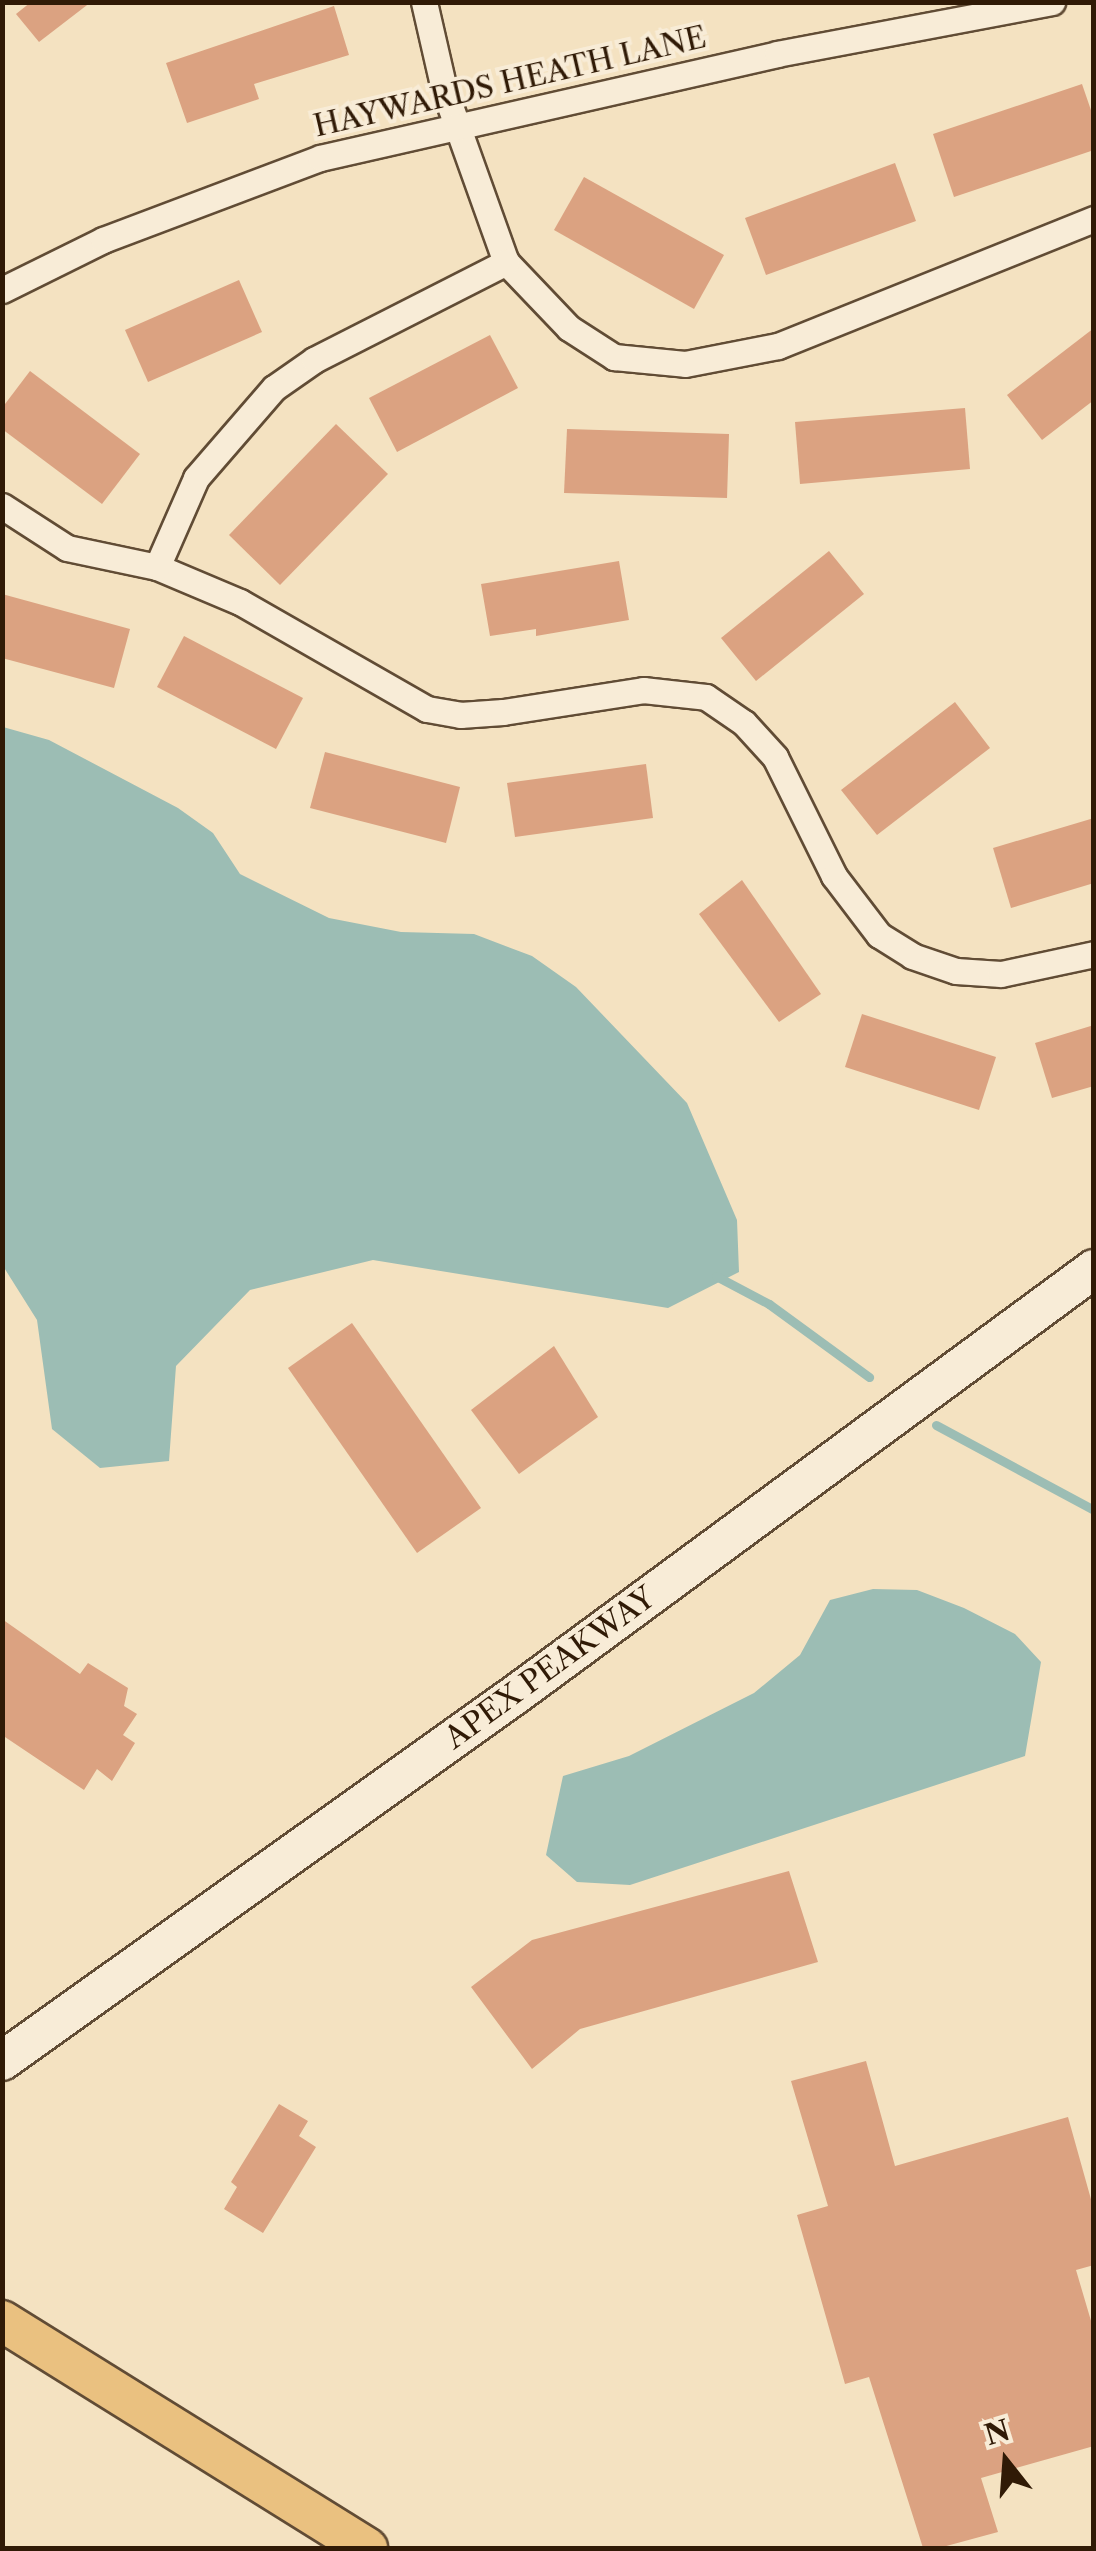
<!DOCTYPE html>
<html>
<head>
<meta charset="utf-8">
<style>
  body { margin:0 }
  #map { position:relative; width:1096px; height:2551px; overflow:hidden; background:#f4e2c1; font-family:"Libre Caslon Text",serif }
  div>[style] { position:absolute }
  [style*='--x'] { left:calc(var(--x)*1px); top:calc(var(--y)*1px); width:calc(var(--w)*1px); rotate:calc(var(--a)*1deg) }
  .water>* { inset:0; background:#9cbdb4 }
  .stream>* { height:9px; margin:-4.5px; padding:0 4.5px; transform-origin:4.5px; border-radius:4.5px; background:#9cbdb4 }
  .building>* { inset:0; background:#dba281 }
  .roads { filter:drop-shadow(2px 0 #614c35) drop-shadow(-2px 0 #614c35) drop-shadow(0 2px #614c35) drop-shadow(0 -2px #614c35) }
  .street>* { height:25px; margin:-12.5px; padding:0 12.5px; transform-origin:12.5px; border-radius:12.5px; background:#f8ecd7 }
  .secondary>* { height:38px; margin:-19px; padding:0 19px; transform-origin:19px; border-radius:19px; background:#f8ecd7 }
  .primary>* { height:40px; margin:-20px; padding:0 20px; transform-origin:20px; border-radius:20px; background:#eac180 }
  span { translate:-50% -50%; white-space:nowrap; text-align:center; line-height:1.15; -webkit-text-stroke:8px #f8ecd7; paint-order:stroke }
  .street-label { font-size:30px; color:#301a06 }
  .frame { position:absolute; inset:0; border:5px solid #301a06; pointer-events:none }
  .north { position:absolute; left:956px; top:2411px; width:100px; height:100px; -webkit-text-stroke:8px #f8ecd7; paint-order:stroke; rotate:343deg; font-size:28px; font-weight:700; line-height:40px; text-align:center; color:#301a06 }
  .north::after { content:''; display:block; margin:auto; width:35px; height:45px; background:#301a06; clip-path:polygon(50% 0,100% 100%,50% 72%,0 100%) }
</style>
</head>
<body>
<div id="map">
  <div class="water">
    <i style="clip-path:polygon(3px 727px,49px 740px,178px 808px,213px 833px,240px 874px,329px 918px,401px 932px,474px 934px,532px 956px,576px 987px,687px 1103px,737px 1220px,739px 1272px,668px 1308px,373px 1260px,250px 1290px,176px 1366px,169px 1461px,100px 1468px,52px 1429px,37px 1320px,3px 1266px)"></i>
    <i style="clip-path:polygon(873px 1589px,917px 1590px,964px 1608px,1015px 1634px,1041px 1662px,1025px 1756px,630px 1885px,577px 1882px,546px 1855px,563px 1776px,629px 1756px,754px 1693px,800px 1655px,830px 1600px)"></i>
  </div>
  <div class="stream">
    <i style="--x:716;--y:1276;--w:60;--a:27.8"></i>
    <i style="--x:769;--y:1304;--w:124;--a:36.1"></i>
    <i style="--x:936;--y:1425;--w:179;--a:28.3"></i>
  </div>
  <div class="building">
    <i style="clip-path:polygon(31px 2px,91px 2px,39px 42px,16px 14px)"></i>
    <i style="clip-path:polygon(334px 6px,349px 55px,254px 84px,259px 99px,187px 123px,166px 63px)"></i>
    <i style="clip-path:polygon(1082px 84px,1094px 119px,1094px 150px,954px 197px,933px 134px)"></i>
    <i style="clip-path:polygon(895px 163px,916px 221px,766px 275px,745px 218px)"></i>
    <i style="clip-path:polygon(584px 177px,724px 255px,694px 309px,554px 230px)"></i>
    <i style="clip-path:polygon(239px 280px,262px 332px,148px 382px,125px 330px)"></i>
    <i style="clip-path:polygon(1094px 328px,1094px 400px,1042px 440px,1007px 395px)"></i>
    <i style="clip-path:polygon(490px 335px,518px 388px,397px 452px,369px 398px)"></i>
    <i style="clip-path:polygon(30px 371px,140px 454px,102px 504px,2px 429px,2px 408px)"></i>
    <i style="clip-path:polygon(965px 408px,970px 469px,800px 484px,795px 422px)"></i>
    <i style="clip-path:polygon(336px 424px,388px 474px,280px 585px,229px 535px)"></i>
    <i style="clip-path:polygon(567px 429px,729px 434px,727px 498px,564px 493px)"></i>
    <i style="clip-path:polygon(829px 551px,864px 594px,756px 681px,721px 638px)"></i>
    <i style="clip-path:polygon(619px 561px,629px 620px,536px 636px,536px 629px,490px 636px,481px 584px)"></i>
    <i style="clip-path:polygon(2px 594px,130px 629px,114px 688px,2px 658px)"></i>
    <i style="clip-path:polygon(184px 636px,303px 698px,276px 749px,157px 687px)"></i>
    <i style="clip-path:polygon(955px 702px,990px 748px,877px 835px,841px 790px)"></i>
    <i style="clip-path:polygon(325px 752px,460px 787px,446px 843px,310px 808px)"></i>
    <i style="clip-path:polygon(646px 764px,653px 818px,515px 837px,507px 783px)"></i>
    <i style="clip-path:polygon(1094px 818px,1094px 883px,1011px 908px,993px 848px)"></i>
    <i style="clip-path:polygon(742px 880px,821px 994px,779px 1022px,699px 914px)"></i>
    <i style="clip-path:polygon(862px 1014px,996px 1057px,979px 1110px,845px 1067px)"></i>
    <i style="clip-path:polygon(1094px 1025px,1094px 1086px,1052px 1098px,1035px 1043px)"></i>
    <i style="clip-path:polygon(352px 1323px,481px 1508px,417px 1553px,288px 1368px)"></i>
    <i style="clip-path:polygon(554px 1346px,598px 1417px,519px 1474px,471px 1410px)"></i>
    <i style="clip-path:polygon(2px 1619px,80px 1674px,88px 1663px,128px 1688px,124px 1706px,137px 1714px,123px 1735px,135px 1743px,112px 1781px,97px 1769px,84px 1790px,2px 1735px)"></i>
    <i style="clip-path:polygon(789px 1871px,818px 1962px,580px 2029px,532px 2069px,471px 1987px,532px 1940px)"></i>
    <i style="clip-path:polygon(866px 2061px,895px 2166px,1068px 2117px,1094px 2210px,1094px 2265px,1076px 2270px,1094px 2331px,1094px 2446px,981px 2478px,998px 2532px,939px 2548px,923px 2548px,869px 2377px,845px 2384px,797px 2215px,828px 2206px,791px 2081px)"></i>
    <i style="clip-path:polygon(279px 2104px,308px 2121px,299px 2136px,316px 2147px,263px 2233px,224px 2209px,237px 2187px,231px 2182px)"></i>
  </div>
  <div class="roads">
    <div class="street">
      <i style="--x:424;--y:2;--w:89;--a:77.1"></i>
      <i style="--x:444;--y:89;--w:184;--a:70.3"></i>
      <i style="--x:506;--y:262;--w:91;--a:46.3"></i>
      <i style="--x:569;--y:328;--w:54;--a:32.8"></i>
      <i style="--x:614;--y:357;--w:71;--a:5.6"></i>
      <i style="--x:685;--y:364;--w:95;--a:-11"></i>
      <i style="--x:778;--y:346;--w:341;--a:-21.9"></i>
      <i style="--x:2;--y:290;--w:113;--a:-26.3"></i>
      <i style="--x:103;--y:240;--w:232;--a:-20.7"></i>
      <i style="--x:320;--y:158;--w:469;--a:-12.8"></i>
      <i style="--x:777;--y:54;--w:280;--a:-10.7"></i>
      <i style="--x:2;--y:506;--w:77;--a:32.9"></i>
      <i style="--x:67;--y:548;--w:92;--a:11.9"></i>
      <i style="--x:157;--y:567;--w:90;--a:22.9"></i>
      <i style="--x:240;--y:602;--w:215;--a:29.8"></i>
      <i style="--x:427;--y:709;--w:34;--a:10"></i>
      <i style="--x:460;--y:715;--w:43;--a:-4"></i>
      <i style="--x:503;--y:712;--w:142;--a:-8.9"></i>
      <i style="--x:643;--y:690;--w:63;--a:6.3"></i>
      <i style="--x:706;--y:697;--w:46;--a:34.4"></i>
      <i style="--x:744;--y:723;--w:46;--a:47.6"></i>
      <i style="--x:775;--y:757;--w:133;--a:63.6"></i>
      <i style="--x:834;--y:876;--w:74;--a:52.7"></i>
      <i style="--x:879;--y:935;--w:39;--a:32"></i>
      <i style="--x:912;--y:956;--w:46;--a:18.8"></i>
      <i style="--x:956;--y:971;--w:45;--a:3.8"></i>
      <i style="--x:1001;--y:974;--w:95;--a:-12.1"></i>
      <i style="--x:157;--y:567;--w:97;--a:-66.3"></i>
      <i style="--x:196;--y:478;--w:119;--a:-49.1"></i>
      <i style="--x:274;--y:388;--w:49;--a:-35"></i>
      <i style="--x:314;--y:360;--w:216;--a:-27"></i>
    </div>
    <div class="secondary">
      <i style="--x:2;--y:2061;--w:630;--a:-35.51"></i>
      <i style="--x:515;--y:1695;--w:719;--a:-36.34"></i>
    </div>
    <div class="primary">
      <i style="--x:2;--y:2321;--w:430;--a:31.9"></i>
    </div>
  </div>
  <div class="street-label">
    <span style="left:510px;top:82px;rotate:-13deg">HAYWARDS HEATH LANE</span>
    <span style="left:550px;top:1668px;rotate:-36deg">APEX PEAKWAY</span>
  </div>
  <div class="frame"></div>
  <div class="north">N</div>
</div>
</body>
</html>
